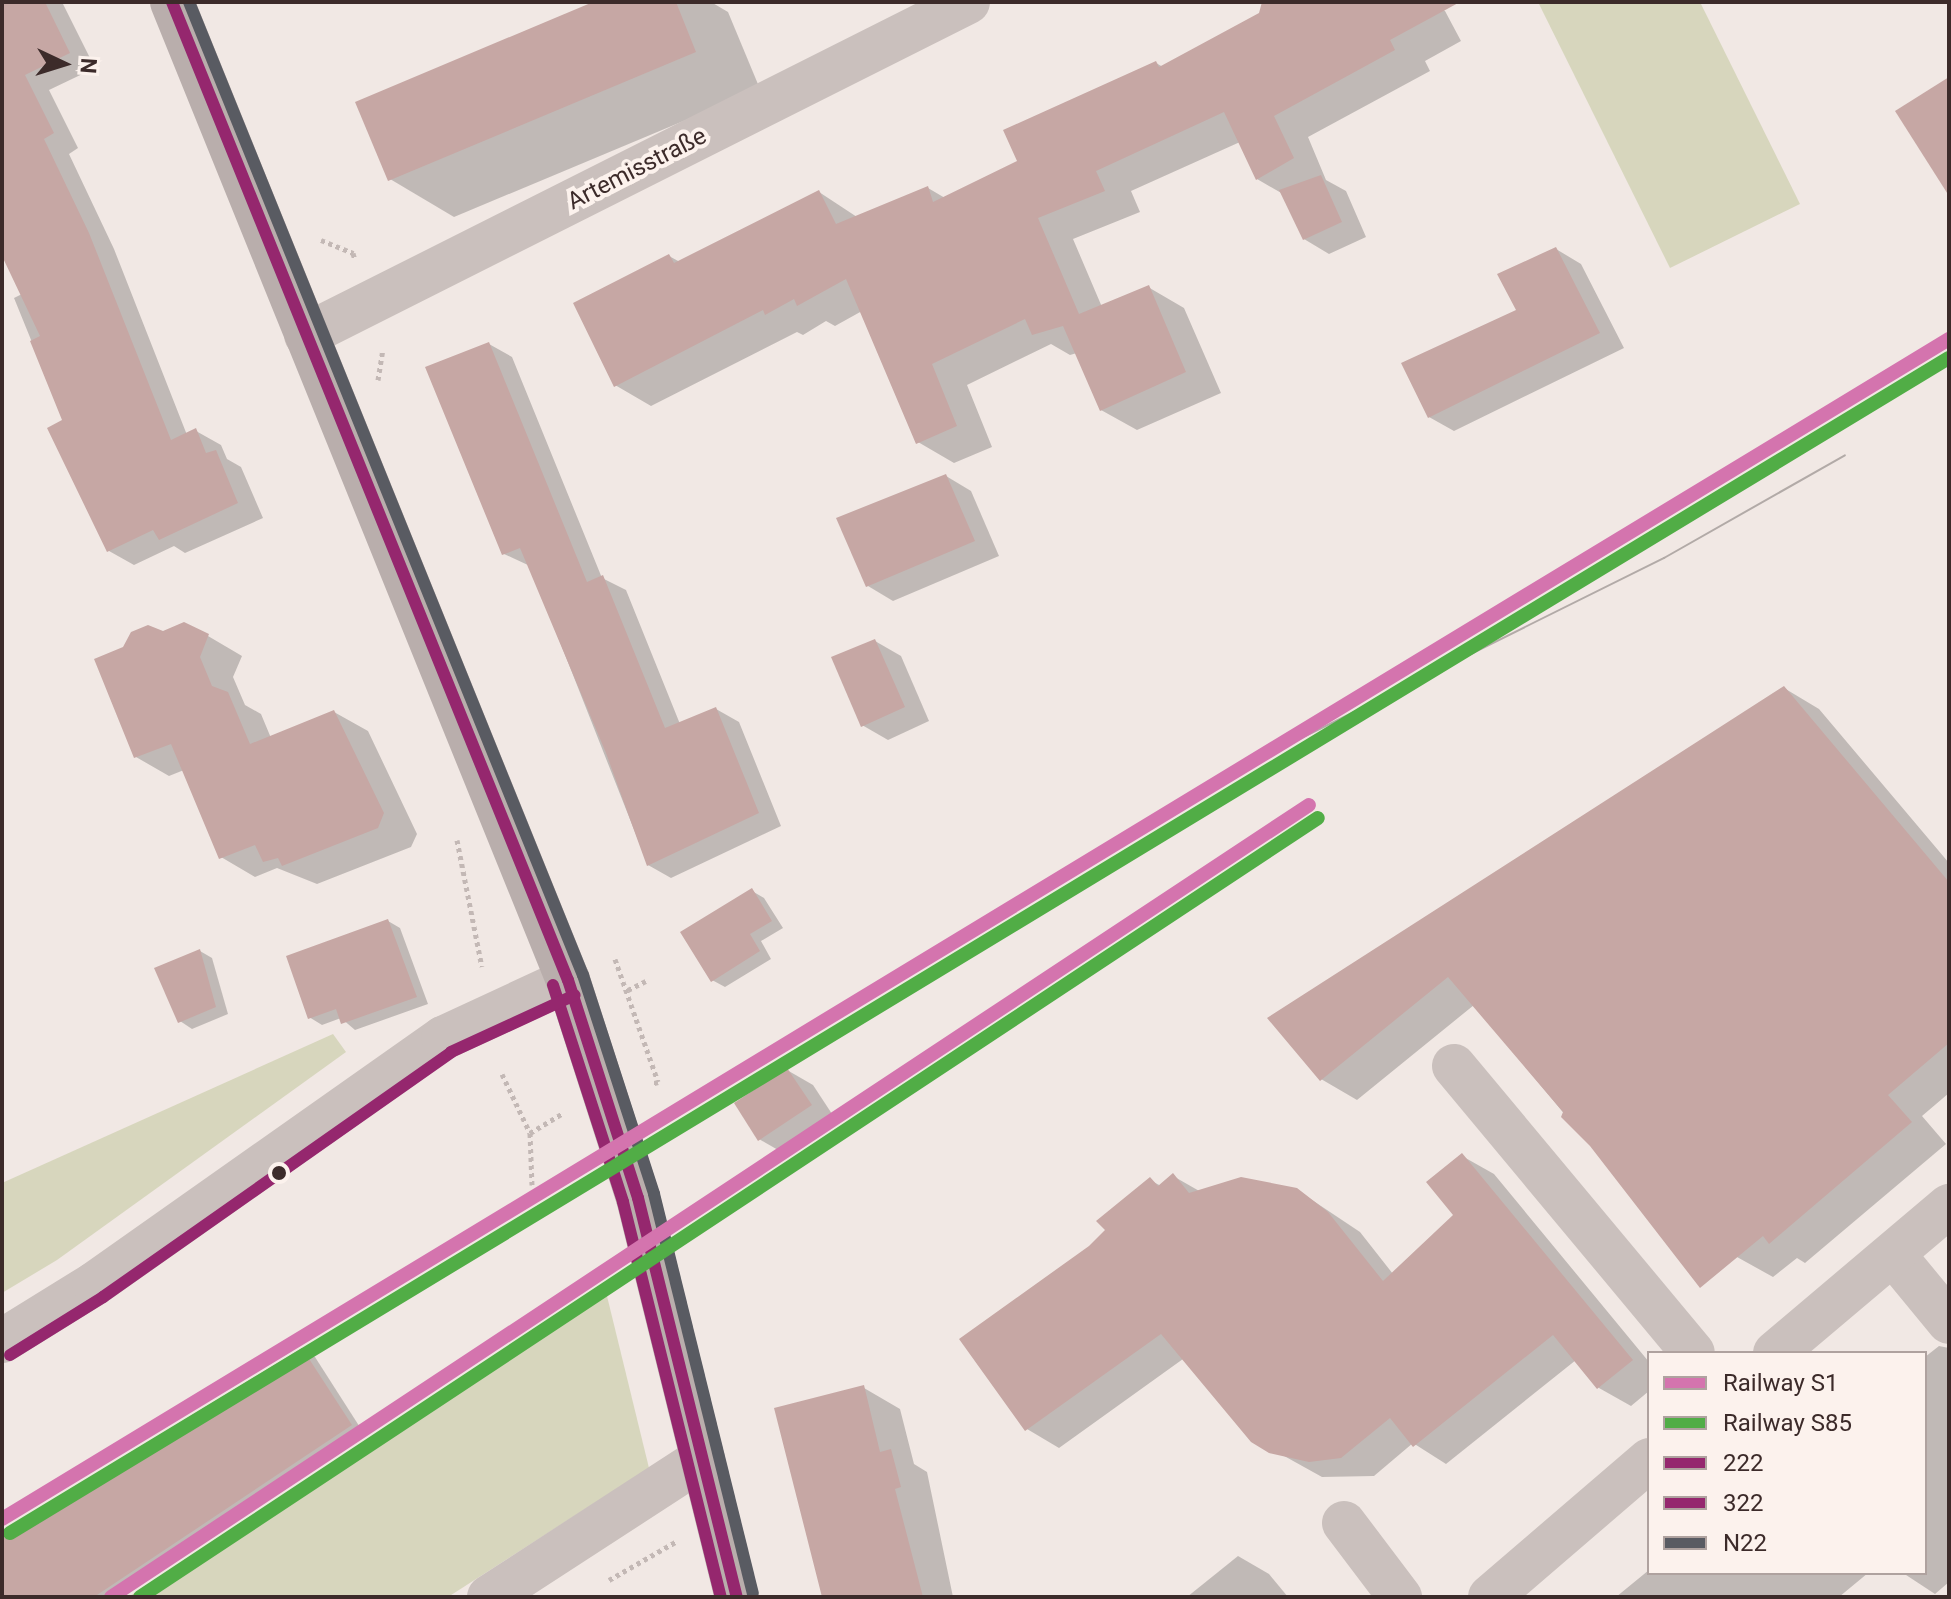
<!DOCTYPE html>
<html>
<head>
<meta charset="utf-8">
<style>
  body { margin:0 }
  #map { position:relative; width:1951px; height:1599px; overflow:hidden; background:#f1e8e4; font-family:Roboto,sans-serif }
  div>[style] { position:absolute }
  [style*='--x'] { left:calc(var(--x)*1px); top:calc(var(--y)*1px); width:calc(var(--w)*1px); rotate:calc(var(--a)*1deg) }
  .green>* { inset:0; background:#d7d6bd }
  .shadow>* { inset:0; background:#0003 }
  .building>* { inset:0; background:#c6a7a4 }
  .path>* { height:5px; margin-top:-2.5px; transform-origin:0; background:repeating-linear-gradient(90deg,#c3b8b5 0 4px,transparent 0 8px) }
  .minor>* { height:44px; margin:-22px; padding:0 22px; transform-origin:22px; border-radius:22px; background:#cac0bd }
  .major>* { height:44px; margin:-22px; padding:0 22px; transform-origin:22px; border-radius:22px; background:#b9aeac }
  .tram>* { height:2px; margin:-1px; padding:0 1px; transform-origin:1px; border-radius:1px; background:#b2aaa7 }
  .bus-1>* { height:12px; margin:-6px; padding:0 6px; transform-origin:6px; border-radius:6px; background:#95276e }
  .bus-2>* { height:12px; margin:-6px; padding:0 6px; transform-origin:6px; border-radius:6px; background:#95276e }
  .bus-3>* { height:12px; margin:-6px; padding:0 6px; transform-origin:6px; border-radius:6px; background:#595b62 }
  .rail-1>* { height:14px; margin:-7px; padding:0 7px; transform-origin:7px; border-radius:7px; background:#d474ae }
  .rail-2>* { height:14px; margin:-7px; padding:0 7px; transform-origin:7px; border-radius:7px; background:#51ad46 }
  .dots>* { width:22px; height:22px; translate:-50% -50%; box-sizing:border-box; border:4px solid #fcf2ed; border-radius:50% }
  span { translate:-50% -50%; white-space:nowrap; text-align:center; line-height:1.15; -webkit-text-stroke:8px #fcf2ed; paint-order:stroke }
  .street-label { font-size:24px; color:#3c2b2a }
  .frame { position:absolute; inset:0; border:4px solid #3c2b2a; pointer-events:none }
  .legend { position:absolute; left:1647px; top:1351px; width:280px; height:224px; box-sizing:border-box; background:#fcf2ed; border:2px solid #afa29f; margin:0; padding:10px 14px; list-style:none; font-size:24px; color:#3c2b2a }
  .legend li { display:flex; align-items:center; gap:16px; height:40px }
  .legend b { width:40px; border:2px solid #afa29f }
  .north { position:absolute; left:24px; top:24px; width:80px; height:80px; -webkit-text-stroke:6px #fcf2ed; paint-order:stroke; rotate:94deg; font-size:22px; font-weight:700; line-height:32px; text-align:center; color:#3c2b2a }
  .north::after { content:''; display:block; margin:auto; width:28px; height:36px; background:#3c2b2a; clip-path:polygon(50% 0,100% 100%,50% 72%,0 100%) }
</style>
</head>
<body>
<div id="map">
  <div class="green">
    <i style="clip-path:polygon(1538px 2px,1700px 2px,1800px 204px,1670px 268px)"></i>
    <i style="clip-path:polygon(333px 1034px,346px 1052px,57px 1260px,2px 1293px,2px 1183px)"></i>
    <i style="clip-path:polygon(606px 1292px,649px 1468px,448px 1597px,128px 1597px)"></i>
  </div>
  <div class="shadow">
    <i style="clip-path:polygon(2px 2px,62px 2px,95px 68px,49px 90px,78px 148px,69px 154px,114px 249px,187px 435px,196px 431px,221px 445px,227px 459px,241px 467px,263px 518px,185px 553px,174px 546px,134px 565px,109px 551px,64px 421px,14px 298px,22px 294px,2px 253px)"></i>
    <i style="clip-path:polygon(598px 2px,711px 2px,728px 12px,760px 89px,454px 217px,390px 179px)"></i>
    <i style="clip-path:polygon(1264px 2px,1430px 2px,1445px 11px,1461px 41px,1425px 61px,1430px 71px,1308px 137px,1326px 180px,1346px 191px,1366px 237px,1329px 254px,1304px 239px,1283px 194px,1257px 179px,1240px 142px,1131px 191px,1140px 212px,1073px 239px,1102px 307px,1148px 287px,1184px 308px,1221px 393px,1137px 430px,1101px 410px,1077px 353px,1070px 355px,1051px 344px,967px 385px,992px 447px,954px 463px,918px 442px,862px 311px,835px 326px,826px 321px,803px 335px,797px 332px,651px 406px,615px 385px,669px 256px,680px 262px,819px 192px,857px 217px,928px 188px,945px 198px,1019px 162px,1156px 63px,1163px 67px,1261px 15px)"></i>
    <i style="clip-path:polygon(1556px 249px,1581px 264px,1624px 348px,1454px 431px,1429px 417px,1519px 311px)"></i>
    <i style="clip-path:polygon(489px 344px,512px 357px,602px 578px,626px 590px,680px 724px,716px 709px,739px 722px,781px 826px,671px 878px,648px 865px,530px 566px,504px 554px)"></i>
    <i style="clip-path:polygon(946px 476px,971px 491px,999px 556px,893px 601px,868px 586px)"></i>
    <i style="clip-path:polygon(163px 633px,208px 636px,242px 656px,233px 677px,245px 705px,261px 714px,271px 738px,334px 712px,368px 731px,417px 834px,411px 847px,317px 884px,277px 868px,255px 877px,221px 857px,184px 770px,169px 776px,136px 757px)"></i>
    <i style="clip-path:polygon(875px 641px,901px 656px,929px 721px,888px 740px,862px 725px)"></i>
    <i style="clip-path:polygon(1784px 688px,1819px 709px,1949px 863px,1949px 1093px,1922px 1116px,1946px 1144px,1805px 1263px,1797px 1258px,1773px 1277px,1737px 1257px,1664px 1234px,1474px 1005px,1357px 1100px,1321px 1079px)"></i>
    <i style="clip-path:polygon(752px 891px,764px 898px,783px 928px,761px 941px,771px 959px,725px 987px,712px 980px)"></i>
    <i style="clip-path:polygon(388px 921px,400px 928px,428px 1004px,355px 1030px,341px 1018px,322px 1025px,309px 1017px)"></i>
    <i style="clip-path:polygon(200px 951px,212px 958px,228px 1014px,192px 1029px,180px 1021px)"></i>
    <i style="clip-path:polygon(787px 1070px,813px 1085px,836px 1120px,785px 1154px,759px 1139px)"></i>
    <i style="clip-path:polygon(1462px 1156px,1494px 1174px,1649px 1362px,1649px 1391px,1631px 1406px,1599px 1388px,1576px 1360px,1446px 1464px,1413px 1443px,1374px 1476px,1322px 1477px,1277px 1452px,1183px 1359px,1059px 1448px,1027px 1429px,1090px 1248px,1150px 1180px,1161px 1186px,1173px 1176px,1201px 1192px,1297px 1190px,1360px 1232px,1393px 1274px,1456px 1216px)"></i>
    <i style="clip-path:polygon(1939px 1346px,1949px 1348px,1949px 1582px,1935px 1594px,1903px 1573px,1925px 1573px,1925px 1357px)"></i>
    <i style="clip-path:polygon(302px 1350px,315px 1357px,363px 1432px,116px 1597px,2px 1597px,2px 1533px)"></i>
    <i style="clip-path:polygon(864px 1388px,900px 1409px,914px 1464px,927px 1472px,953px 1597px,824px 1597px)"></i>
    <i style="clip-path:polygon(1238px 1556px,1269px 1574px,1288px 1597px,1187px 1597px)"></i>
    <i style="clip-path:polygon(1649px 1570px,1649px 1573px,1868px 1573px,1839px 1597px,1616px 1597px)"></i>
  </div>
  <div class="building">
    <i style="clip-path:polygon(2px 2px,45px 2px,70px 53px,25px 75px,54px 133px,44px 139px,89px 233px,171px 440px,196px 428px,206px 453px,216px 450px,238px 503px,159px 540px,153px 530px,107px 552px,47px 428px,62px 420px,30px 341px,40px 336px,2px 256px)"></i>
    <i style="clip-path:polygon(593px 2px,676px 2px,696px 52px,388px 181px,355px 102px)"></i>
    <i style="clip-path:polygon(1262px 2px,1460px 2px,1390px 40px,1395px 50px,1274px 116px,1294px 158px,1256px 180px,1224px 112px,1096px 171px,1105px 191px,1038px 218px,1079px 314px,1149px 285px,1186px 372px,1100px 411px,1063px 326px,1032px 335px,1025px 319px,932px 364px,957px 426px,916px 444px,846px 279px,797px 306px,794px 299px,765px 315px,763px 310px,614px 387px,573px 303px,669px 254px,674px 263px,819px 190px,836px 224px,928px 186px,933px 202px,1017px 161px,1003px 130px,1156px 61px,1159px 67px,1259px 13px)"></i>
    <i style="clip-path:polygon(1949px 77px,1949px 196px,1895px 111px)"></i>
    <i style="clip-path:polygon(1321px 175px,1342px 222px,1303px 240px,1279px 190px)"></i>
    <i style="clip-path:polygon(1556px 247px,1600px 333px,1428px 418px,1401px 363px,1516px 310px,1497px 274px)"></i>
    <i style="clip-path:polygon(489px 342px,587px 582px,603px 575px,665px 728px,716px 707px,759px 813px,647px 866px,606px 753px,520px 548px,502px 555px,425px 367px)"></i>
    <i style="clip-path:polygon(946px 474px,975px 541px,866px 587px,836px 518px)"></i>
    <i style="clip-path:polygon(184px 622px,209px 634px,200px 657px,212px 686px,228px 692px,250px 744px,334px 710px,384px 813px,378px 828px,282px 866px,278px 858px,263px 862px,255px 845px,219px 859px,171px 744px,134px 758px,94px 659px,123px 647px,131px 632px,148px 625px,163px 631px)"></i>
    <i style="clip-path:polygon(875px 639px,905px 707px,861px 727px,831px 657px)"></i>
    <i style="clip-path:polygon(1784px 686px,1949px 882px,1949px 1043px,1888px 1095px,1912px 1122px,1769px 1244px,1763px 1236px,1700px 1288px,1590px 1146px,1561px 1117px,1563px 1112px,1448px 977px,1320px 1081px,1267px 1018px)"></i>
    <i style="clip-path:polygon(752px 888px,772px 921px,750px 934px,760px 951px,711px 982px,680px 932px)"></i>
    <i style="clip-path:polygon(388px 919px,417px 997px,341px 1024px,336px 1009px,308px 1019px,286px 956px)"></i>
    <i style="clip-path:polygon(200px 949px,216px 1007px,178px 1023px,154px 968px)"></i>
    <i style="clip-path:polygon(787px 1068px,812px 1105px,758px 1141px,734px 1103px)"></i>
    <i style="clip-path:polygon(1462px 1153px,1633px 1360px,1597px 1389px,1553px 1335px,1413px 1447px,1390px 1418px,1341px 1458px,1309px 1462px,1269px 1453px,1251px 1442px,1161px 1334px,1025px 1431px,959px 1339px,1089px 1246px,1105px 1230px,1096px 1221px,1150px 1177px,1158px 1186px,1173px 1173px,1189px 1193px,1241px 1177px,1297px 1188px,1328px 1212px,1383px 1281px,1453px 1215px,1426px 1182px)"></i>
    <i style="clip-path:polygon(302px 1348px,352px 1425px,94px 1597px,2px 1597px,2px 1531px)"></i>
    <i style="clip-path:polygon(864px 1385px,880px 1452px,891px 1449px,901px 1487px,895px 1489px,923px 1597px,822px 1597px,774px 1408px)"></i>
  </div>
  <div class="path">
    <i style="--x:321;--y:240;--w:35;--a:22"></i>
    <i style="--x:353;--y:253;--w:7;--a:74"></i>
    <i style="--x:378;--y:380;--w:30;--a:-81"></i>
    <i style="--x:457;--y:840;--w:129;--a:78.9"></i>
    <i style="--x:615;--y:959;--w:130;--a:70.7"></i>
    <i style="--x:658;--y:1082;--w:7;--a:164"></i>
    <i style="--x:628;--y:990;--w:20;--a:-27"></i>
    <i style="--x:502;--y:1074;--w:65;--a:64.6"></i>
    <i style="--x:532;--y:1185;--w:52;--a:-92.2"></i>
    <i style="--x:530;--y:1133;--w:37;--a:-31"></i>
    <i style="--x:609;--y:1580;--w:78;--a:-29.8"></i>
  </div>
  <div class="minor">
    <i style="--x:306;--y:335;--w:741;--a:-26.7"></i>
    <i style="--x:1454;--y:1066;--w:373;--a:50.2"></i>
    <i style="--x:1893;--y:1254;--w:88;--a:50.5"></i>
    <i style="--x:2;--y:1341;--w:108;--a:-31.8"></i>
    <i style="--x:94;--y:1284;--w:427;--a:-35.2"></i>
    <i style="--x:443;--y:1038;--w:138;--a:-24.9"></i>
    <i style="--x:1775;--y:1353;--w:228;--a:-40.2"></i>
    <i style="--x:1344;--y:1523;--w:93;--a:52.9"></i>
    <i style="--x:489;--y:1597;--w:255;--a:-33"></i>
    <i style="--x:1490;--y:1597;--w:210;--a:-40.7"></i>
  </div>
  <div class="major">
    <i style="--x:172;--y:2;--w:1055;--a:67.96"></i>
    <i style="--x:568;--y:980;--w:229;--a:72.2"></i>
    <i style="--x:638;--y:1198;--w:411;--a:76.1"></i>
  </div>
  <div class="tram">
    <i style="--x:1245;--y:766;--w:468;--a:-26.4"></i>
    <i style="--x:1664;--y:558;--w:208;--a:-29.6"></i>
  </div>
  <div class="bus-1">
    <i style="--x:172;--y:2;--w:1055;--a:67.96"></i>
    <i style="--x:568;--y:980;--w:229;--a:72.2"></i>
    <i style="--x:638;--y:1198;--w:411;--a:76.1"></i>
  </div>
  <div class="bus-2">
    <i style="--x:553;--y:985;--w:228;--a:72.1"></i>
    <i style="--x:623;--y:1202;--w:407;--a:76.1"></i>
    <i style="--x:10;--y:1355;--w:110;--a:-31.9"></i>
    <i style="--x:103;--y:1297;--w:426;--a:-35.1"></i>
    <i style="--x:451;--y:1052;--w:136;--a:-24.7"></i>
  </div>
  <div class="bus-3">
    <i style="--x:189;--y:2;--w:1050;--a:67.96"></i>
    <i style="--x:583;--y:975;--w:230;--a:72"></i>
    <i style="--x:654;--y:1194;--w:411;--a:76.1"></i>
  </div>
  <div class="rail-1">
    <i style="--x:2;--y:1519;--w:2277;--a:-31.22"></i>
    <i style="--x:111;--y:1597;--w:1436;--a:-33.47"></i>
  </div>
  <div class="rail-2">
    <i style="--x:10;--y:1533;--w:2267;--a:-31.22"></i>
    <i style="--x:140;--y:1597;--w:1412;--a:-33.48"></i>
  </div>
  <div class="dots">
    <i style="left:279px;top:1173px;background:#3c2b2a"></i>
  </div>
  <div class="street-label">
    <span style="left:637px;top:169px;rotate:-27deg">Artemisstraße</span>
  </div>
  <div class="frame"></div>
  <ul class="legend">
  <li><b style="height:10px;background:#d474ae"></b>Railway S1</li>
  <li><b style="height:10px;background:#51ad46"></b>Railway S85</li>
  <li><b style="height:10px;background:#95276e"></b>222</li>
  <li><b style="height:10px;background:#95276e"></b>322</li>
  <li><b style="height:10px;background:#595b62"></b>N22</li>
  </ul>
  <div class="north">N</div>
</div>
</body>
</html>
